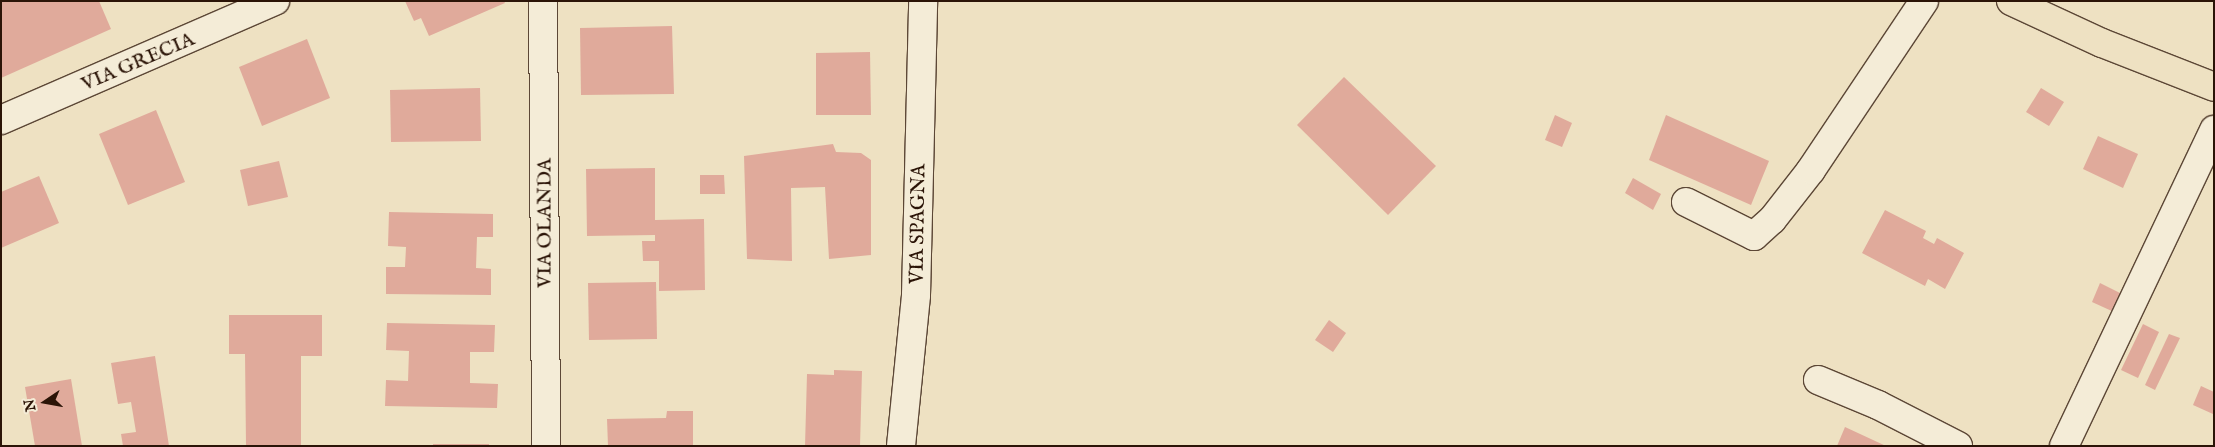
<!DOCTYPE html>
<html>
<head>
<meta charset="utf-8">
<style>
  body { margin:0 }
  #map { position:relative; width:2215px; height:447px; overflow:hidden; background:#eee1c2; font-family:"IM FELL English",serif }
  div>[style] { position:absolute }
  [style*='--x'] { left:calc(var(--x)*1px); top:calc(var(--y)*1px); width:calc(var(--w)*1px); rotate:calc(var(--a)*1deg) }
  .building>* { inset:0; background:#e0aa9b }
  .roads { filter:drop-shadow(1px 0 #5c4736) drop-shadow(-1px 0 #5c4736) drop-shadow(0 1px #5c4736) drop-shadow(0 -1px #5c4736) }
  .minor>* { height:28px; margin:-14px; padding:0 14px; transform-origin:14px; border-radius:14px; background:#f4ecd7 }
  .major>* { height:28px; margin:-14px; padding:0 14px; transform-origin:14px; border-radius:14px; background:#eee1c2 }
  span { translate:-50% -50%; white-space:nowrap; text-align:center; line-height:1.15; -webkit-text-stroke:4px #f4ecd7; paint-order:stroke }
  .street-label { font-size:20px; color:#2b1407 }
  .frame { position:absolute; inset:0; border:2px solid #2b1407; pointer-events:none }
  .north { position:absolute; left:20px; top:377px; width:50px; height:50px; -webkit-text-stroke:4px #f4ecd7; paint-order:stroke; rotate:258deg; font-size:14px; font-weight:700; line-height:20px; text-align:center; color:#2b1407 }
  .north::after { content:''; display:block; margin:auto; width:18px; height:22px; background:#2b1407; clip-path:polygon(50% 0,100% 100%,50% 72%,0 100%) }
</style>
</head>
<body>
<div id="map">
  <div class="building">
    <i style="clip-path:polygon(1px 1px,99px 1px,111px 29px,1px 78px)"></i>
    <i style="clip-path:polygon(405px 1px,504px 1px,505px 3px,429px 36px,421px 18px,414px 21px)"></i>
    <i style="clip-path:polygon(672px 26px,674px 94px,581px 95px,580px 28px)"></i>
    <i style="clip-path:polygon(307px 39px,330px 98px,262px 126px,239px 67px)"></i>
    <i style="clip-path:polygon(870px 52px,871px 115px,816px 115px,816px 53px)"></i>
    <i style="clip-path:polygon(1344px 77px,1436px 166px,1388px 215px,1297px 125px)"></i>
    <i style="clip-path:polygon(480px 88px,481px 141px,391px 142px,390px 90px)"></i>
    <i style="clip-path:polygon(2041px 88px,2064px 102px,2049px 126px,2026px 112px)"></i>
    <i style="clip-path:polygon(156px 110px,185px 182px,128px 205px,99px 134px)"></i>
    <i style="clip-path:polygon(1555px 115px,1572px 123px,1562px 147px,1545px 140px)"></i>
    <i style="clip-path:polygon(1666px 115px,1769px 161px,1751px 205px,1649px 160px)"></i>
    <i style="clip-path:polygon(2098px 136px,2138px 154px,2123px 188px,2083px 169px)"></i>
    <i style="clip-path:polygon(833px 144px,836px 152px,861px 153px,871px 160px,871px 255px,829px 259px,825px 187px,791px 188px,792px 261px,747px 259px,744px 156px)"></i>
    <i style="clip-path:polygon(279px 161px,288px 197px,248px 206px,240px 170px)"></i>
    <i style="clip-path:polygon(655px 168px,655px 220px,704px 219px,705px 290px,659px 291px,659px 261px,643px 261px,642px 241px,655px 241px,655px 235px,587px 236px,586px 169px)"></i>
    <i style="clip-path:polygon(700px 175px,724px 175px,725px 194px,700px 194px)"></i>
    <i style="clip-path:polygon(39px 176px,59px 223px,1px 248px,1px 192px)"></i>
    <i style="clip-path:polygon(1633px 178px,1661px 194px,1653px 210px,1625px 193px)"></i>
    <i style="clip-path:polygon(1885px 210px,1926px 231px,1923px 238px,1934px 244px,1937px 238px,1964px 253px,1945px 289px,1928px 279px,1925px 286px,1862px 253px)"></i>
    <i style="clip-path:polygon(389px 212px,493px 214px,493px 237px,477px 237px,476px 268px,491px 269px,491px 295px,386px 294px,386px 267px,405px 267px,406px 247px,388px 246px)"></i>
    <i style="clip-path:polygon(656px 282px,657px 339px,589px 340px,588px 283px)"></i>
    <i style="clip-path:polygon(2100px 283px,2122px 294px,2114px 312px,2092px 302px)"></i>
    <i style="clip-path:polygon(229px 315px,322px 315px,322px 356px,301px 356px,301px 446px,246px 446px,245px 354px,229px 354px)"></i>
    <i style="clip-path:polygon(1329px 320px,1346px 333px,1333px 352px,1315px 340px)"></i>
    <i style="clip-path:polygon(387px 323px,495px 325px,494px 352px,470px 352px,470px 383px,498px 384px,497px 408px,385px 406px,386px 380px,408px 381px,409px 351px,386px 350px)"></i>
    <i style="clip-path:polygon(2143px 324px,2159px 332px,2138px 378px,2121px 370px)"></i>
    <i style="clip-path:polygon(2169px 334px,2180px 338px,2155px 390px,2145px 385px)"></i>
    <i style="clip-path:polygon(155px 356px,169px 446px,123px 446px,121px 434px,136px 432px,131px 402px,118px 404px,111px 363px)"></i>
    <i style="clip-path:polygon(834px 370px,862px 371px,860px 446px,805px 446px,807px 374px,834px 375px)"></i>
    <i style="clip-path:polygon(71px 379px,82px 446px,35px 446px,25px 387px)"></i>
    <i style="clip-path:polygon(2201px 386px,2214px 392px,2213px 414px,2193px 405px)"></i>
    <i style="clip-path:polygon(667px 411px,693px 411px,693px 446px,608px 446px,607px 419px,666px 418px)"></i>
    <i style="clip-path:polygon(1845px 427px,1886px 446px,1837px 446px)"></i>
    <i style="clip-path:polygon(433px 444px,489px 444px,489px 446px,433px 446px)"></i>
  </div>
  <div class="roads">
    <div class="minor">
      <i style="--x:543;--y:1;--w:445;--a:89.6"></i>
      <i style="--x:1;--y:120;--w:299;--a:-23.5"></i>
      <i style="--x:1686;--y:202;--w:76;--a:26.6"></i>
      <i style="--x:1754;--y:236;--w:24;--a:-42"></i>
      <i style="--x:1772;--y:220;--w:63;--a:-52"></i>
      <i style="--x:1811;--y:170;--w:203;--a:-56.2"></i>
      <i style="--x:1818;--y:380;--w:65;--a:22.6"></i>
      <i style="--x:1878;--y:405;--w:90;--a:27.1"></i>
      <i style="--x:901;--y:446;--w:152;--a:-84.3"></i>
      <i style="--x:916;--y:295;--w:294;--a:-88.6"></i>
      <i style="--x:2064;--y:446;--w:350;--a:-64.6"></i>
    </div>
    <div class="major">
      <i style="--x:2011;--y:1;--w:100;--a:24.8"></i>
      <i style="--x:2102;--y:43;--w:120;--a:21.4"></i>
    </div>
  </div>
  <div class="street-label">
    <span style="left:138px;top:62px;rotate:-23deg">VIA GRECIA</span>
    <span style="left:545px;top:223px;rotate:-90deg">VIA OLANDA</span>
    <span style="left:918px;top:224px;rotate:-89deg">VIA SPAGNA</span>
  </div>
  <div class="frame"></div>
  <div class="north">N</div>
</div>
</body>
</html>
